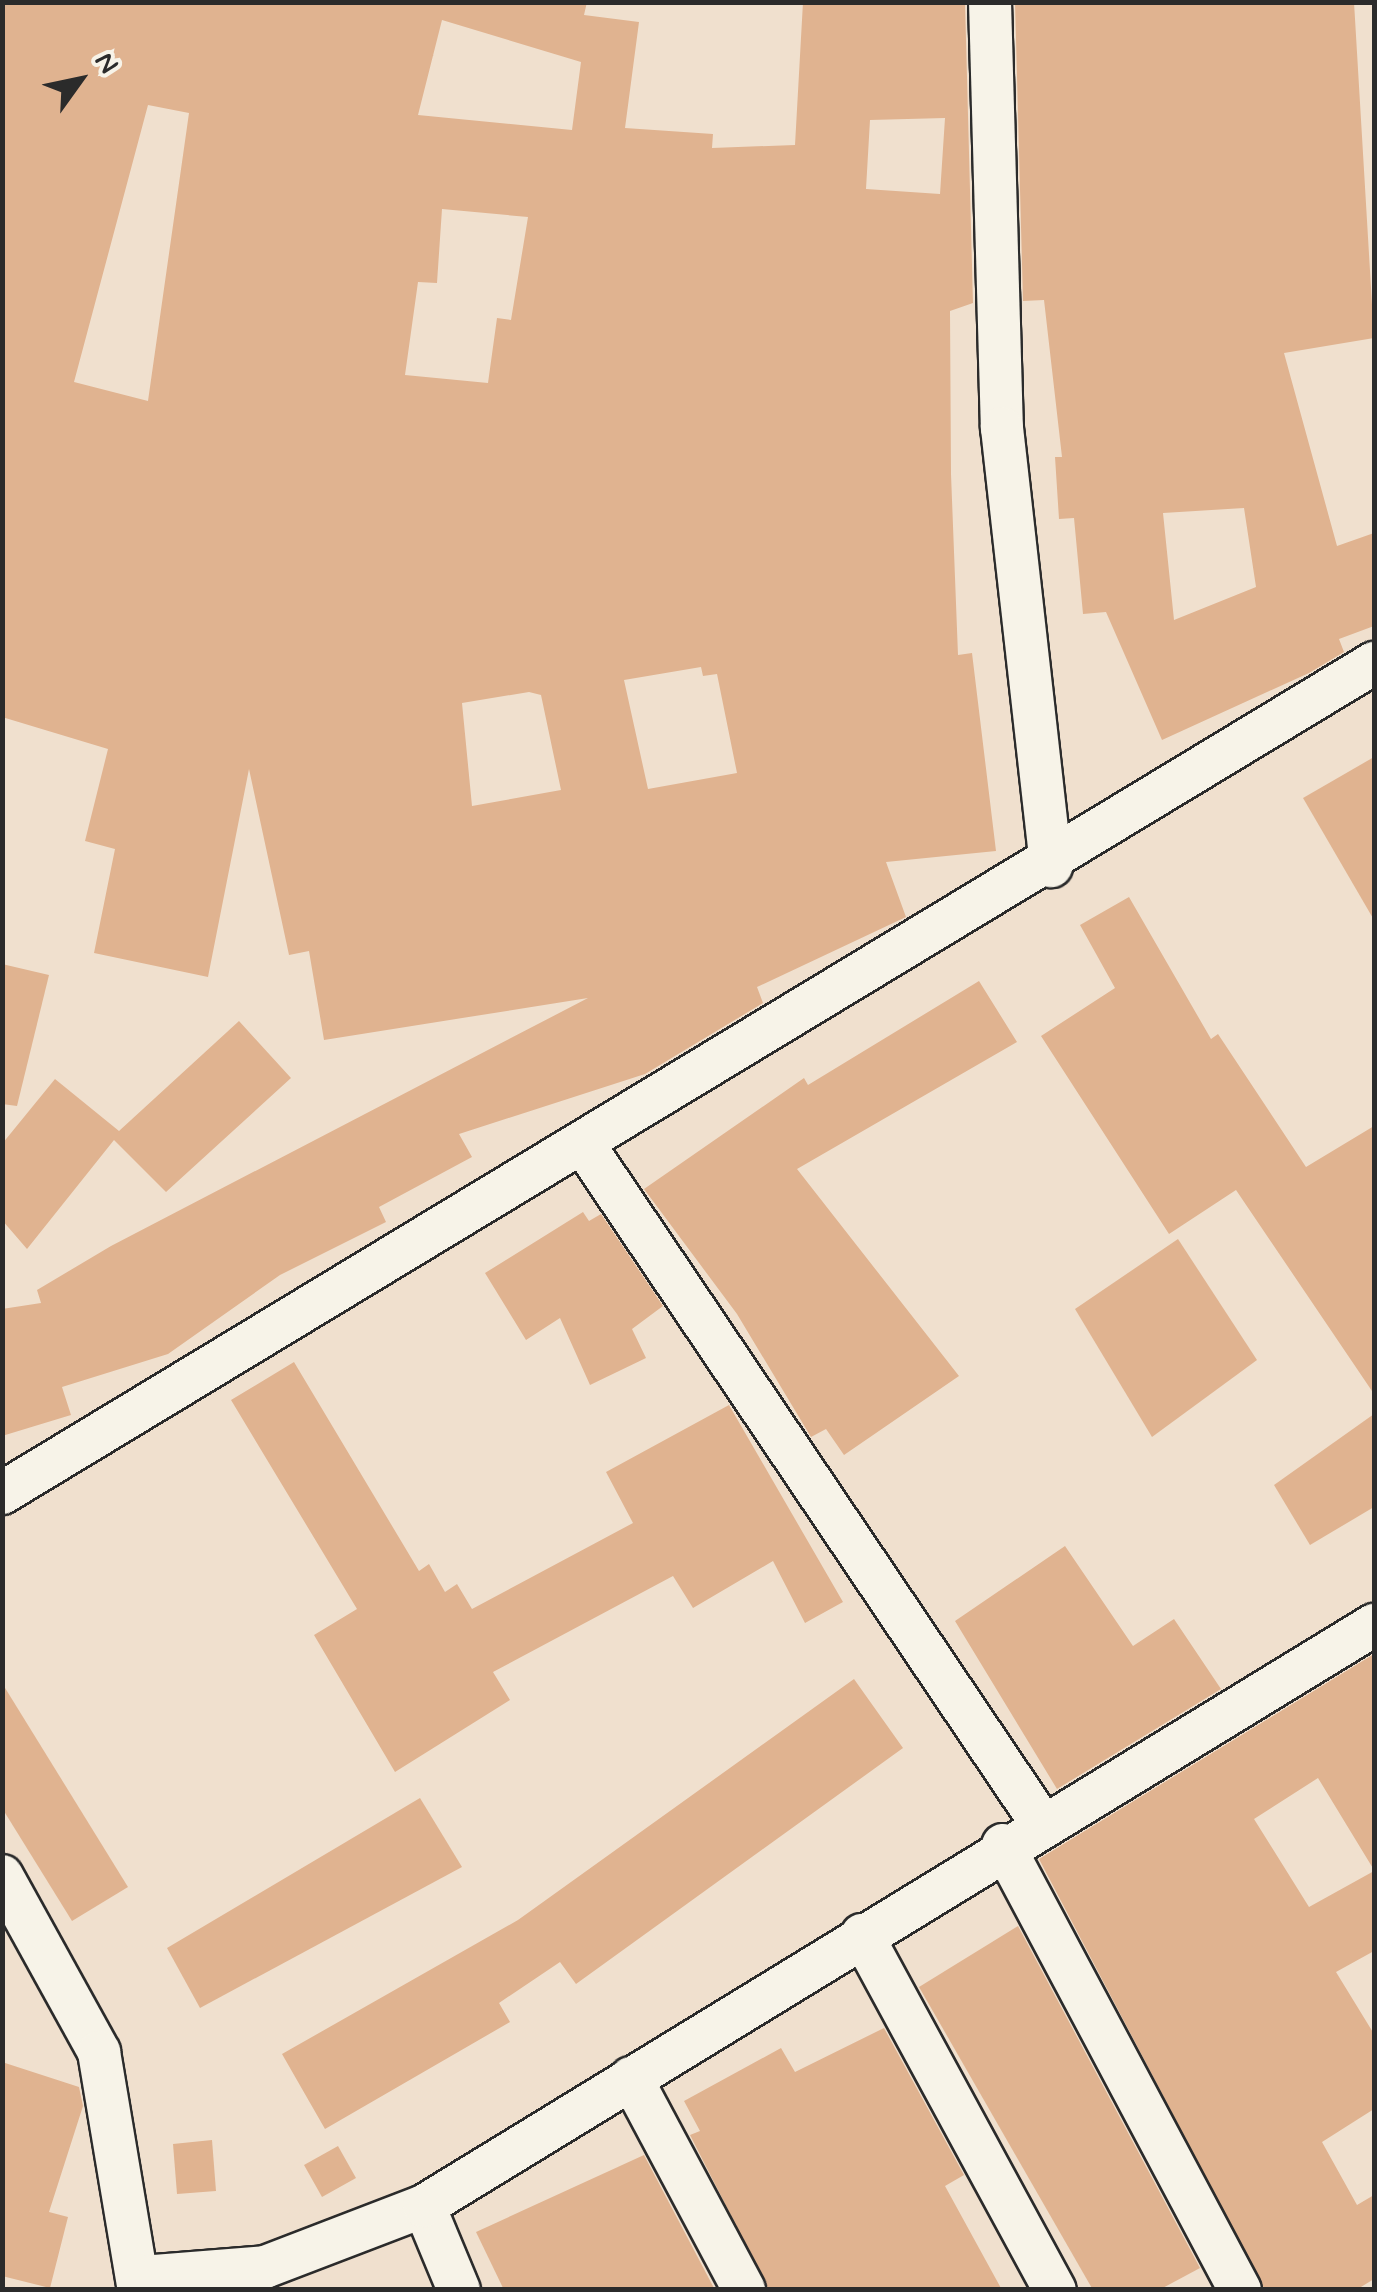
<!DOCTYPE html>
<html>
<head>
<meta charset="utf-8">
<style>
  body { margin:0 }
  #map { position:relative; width:1377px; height:2292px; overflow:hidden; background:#f0e0ce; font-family:Mynerve,sans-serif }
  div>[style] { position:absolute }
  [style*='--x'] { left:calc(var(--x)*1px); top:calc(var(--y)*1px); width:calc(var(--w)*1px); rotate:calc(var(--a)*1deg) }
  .building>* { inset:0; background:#e0b390 }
  .roads { filter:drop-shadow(2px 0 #2b2b2b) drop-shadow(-2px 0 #2b2b2b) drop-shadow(0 2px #2b2b2b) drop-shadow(0 -2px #2b2b2b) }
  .minor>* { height:42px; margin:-21px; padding:0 21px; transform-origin:21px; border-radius:21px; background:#f7f3e8 }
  span { translate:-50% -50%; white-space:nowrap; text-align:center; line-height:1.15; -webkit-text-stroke:9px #f7f3e8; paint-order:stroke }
  .frame { position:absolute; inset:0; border:5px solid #2b2b2b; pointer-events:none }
  .north { position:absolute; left:30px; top:30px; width:100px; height:100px; -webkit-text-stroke:8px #f7f3e8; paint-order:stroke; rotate:57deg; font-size:28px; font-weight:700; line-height:40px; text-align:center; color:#2b2b2b }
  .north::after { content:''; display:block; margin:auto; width:35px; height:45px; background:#2b2b2b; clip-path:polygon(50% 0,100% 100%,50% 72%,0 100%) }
</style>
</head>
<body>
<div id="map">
  <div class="building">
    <i style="clip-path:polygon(evenodd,2px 2px,587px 2px,584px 15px,639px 22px,625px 128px,713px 134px,712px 148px,795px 145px,803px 2px,965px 2px,973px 303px,950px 311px,951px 474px,958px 655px,972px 653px,996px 851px,886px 862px,906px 917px,757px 987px,763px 1003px,645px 1074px,459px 1134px,472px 1157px,379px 1207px,386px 1222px,280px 1275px,168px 1354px,62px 1387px,71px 1415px,2px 1436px,2px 1309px,41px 1303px,37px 1290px,111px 1246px,588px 998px,324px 1040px,309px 951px,289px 955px,249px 769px,208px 977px,94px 953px,115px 849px,85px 841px,108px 749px,2px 717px,2px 2px,442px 20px,581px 62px,572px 130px,418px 115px,442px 20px,2px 2px,148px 105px,189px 113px,148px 401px,74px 382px,148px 105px,2px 2px,945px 118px,940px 194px,866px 189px,870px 120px,945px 118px,2px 2px,442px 209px,528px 217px,511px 320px,497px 318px,488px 383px,405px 375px,418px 282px,437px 283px,442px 209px,2px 2px,701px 667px,703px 676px,717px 674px,737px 773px,648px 789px,624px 680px,701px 667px,2px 2px,529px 692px,541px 695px,561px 790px,472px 806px,462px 703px,529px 692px)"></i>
    <i style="clip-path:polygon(evenodd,1015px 2px,1354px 2px,1374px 338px,1284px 353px,1337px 546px,1374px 533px,1374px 626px,1339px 639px,1344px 652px,1309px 673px,1162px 740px,1106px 612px,1083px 614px,1074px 518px,1059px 519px,1055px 457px,1062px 457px,1044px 300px,1023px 301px,1015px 2px,1244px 508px,1256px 587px,1174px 620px,1163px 513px,1244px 508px)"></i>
    <i style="clip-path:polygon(1374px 757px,1374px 920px,1303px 798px)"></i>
    <i style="clip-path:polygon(1129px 897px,1211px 1039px,1218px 1034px,1306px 1167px,1374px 1126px,1374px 1394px,1236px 1190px,1169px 1234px,1041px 1036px,1115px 988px,1080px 925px)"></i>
    <i style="clip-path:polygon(2px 964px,49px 975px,17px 1106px,2px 1104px)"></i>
    <i style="clip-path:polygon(979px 981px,1017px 1042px,797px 1169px,959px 1376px,844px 1455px,826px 1429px,811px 1437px,737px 1314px,644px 1189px,804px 1078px,808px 1085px)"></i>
    <i style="clip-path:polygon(239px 1021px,291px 1078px,166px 1192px,114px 1140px,27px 1249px,2px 1220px,2px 1144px,55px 1079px,119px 1131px)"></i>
    <i style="clip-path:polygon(583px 1212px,589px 1221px,601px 1214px,663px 1306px,632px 1329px,646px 1358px,590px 1385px,560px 1318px,526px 1340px,485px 1273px)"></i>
    <i style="clip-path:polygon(1178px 1239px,1257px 1360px,1152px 1437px,1075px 1309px)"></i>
    <i style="clip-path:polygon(294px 1362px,419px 1571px,429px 1564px,445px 1592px,457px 1584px,472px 1609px,633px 1523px,606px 1472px,729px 1405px,843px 1602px,805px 1623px,773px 1561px,693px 1608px,673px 1576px,493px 1672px,510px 1700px,395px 1772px,314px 1635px,357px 1609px,231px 1400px)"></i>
    <i style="clip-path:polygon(1374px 1414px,1374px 1507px,1310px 1545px,1274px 1485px)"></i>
    <i style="clip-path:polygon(1065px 1546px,1133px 1646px,1174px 1619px,1221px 1689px,1057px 1789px,955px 1621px)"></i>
    <i style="clip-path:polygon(1374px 1654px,1374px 1870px,1318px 1778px,1254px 1819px,1309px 1907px,1374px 1871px,1374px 1951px,1336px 1972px,1374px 2034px,1374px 2109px,1322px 2142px,1357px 2205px,1374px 2195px,1374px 2279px,1356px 2290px,1265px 2290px,1039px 1859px)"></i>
    <i style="clip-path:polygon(854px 1679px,903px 1748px,576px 1984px,560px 1962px,499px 2003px,510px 2022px,325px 2129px,282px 2054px,518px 1920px)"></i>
    <i style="clip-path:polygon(2px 1683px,128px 1887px,72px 1921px,2px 1808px)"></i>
    <i style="clip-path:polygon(420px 1798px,462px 1867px,200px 2008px,167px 1948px)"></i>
    <i style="clip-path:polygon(1018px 1926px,1200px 2268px,1159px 2290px,1093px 2290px,919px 1987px)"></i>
    <i style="clip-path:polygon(884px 2028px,964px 2175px,945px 2186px,1002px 2290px,769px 2290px,690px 2135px,700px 2131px,684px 2101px,781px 2048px,795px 2072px)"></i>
    <i style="clip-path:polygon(2px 2062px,79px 2087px,83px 2106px,49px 2212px,68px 2217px,50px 2288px,2px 2276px)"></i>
    <i style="clip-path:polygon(212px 2140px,216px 2191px,177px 2194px,173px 2144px)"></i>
    <i style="clip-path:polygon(338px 2146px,356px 2178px,322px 2197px,304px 2165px)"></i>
    <i style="clip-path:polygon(644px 2155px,715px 2290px,504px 2290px,476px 2232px)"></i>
  </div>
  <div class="roads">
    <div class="minor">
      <i style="--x:990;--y:2;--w:426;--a:88.4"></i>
      <i style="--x:1002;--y:428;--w:441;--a:83.6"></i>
      <i style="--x:584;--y:1145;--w:819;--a:56"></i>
      <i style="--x:2;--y:1493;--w:1604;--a:-31.17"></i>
      <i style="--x:1003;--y:1845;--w:504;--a:61.96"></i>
      <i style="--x:2;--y:1876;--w:201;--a:61.1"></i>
      <i style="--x:99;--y:2052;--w:241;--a:80.5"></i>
      <i style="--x:862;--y:1935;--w:404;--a:61.5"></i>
      <i style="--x:631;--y:2078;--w:240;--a:61.9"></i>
      <i style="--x:424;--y:2206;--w:91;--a:67.4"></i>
      <i style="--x:142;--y:2277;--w:123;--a:-4.6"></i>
      <i style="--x:265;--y:2267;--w:170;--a:-21"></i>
      <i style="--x:424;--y:2206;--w:1114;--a:-31.45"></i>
    </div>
  </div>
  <div class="frame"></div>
  <div class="north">N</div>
</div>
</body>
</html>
